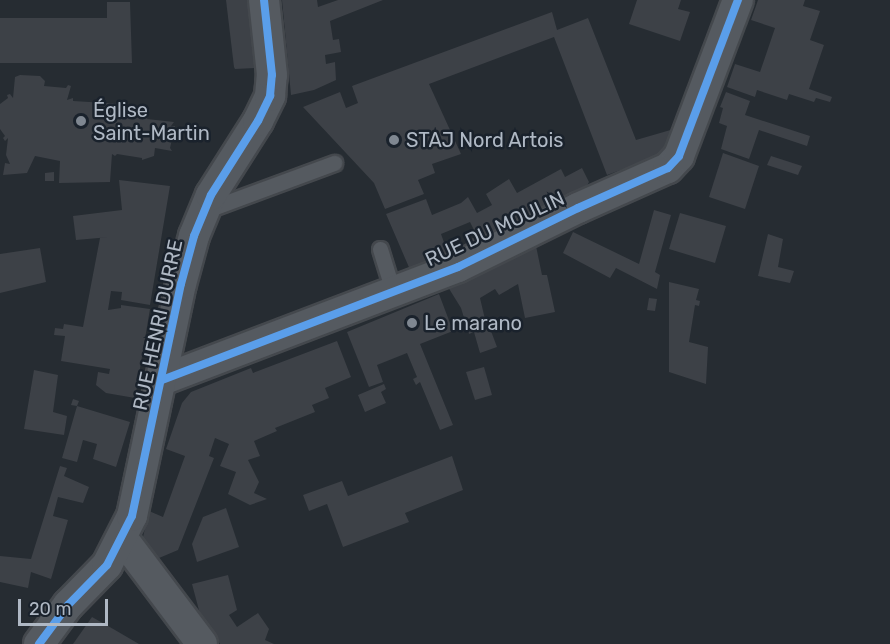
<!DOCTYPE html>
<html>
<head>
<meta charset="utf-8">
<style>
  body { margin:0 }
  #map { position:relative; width:890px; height:644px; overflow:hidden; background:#262c32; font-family:Rubik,sans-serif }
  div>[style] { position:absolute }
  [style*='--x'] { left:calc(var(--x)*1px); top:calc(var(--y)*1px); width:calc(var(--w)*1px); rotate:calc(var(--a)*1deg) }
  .building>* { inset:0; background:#3d4147 }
  .roads { filter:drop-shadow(2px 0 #44484d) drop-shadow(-2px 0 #44484d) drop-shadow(0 2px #44484d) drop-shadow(0 -2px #44484d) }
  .service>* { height:15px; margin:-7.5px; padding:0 7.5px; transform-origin:7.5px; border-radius:7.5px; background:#555a60 }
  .minor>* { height:30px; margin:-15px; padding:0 15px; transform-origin:15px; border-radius:15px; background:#555a60 }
  .cycleway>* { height:8px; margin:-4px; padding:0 4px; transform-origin:4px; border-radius:4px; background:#5a9eea }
  .dots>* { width:16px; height:16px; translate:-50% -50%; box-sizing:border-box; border:3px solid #1a222c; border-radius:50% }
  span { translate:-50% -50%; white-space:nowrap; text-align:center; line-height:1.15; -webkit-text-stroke:5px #1a222c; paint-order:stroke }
  .poi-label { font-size:20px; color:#afb8c4 }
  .left { translate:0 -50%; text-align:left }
  .street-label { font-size:20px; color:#afb8c4 }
  .scale { position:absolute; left:18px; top:599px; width:90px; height:27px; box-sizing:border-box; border:3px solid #afb8c4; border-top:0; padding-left:8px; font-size:18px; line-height:21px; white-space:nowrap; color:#afb8c4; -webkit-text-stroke:4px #1a222c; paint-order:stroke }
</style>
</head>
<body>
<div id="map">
  <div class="building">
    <i style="clip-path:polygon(226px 0,250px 0,257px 67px,255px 68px,235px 69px,234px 67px)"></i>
    <i style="clip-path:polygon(282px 0,317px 0,318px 7px,338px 0,383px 0,330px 21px,333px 40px,339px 39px,341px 52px,325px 55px,326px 64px,335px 62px,336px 80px,314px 90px,291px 95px)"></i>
    <i style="clip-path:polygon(637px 0,681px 0,678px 9px,690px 12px,680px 41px,629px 24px)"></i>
    <i style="clip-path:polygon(758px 0,805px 0,803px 6px,820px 11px,810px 40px,824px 45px,809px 89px,832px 97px,830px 102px,816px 98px,814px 102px,789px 94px,787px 100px,757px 90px,755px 97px,727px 87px,735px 64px,760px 72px,775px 28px,751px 20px)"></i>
    <i style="clip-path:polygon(107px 2px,130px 2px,132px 63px,0 63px,0 18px,107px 18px)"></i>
    <i style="clip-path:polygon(552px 12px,557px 30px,588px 18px,636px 140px,674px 129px,662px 155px,607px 175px,554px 37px,429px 84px,461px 154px,432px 164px,435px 173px,418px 180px,424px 194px,385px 209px,374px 183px,303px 107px,340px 92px,346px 108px,358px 103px,352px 86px)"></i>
    <i style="clip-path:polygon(20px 75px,40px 76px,45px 81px,44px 86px,66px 88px,68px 85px,71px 86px,67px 100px,73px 98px,73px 101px,122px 104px,122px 107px,146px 110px,147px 107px,150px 110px,147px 119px,174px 122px,171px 126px,175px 126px,170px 148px,172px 151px,155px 148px,154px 156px,142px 160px,142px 158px,117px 154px,115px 156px,112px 154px,110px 182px,59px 183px,60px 161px,35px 156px,27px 173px,3px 175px,5px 163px,10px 164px,6px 155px,8px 138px,5px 141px,3px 138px,5px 136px,0 129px,0 104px,8px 98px,7px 95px,10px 94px,13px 98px,15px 77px)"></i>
    <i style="clip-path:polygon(726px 92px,750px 101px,745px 115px,810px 136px,807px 146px,759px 130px,749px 159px,721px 149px,727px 126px,719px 123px,723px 108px,720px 107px)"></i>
    <i style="clip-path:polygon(723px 153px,759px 166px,745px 209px,709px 197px)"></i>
    <i style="clip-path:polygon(771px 156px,802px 166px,798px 175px,767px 165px)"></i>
    <i style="clip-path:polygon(582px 168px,589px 182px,584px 191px,473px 250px,469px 240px,477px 236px,470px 222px,441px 234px,450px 259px,411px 272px,386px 214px,426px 199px,432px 215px,461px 203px,468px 197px,477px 213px,492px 205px,486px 194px,509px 179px,517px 193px,561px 169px,565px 177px)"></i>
    <i style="clip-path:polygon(54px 172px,54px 181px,45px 181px,45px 173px)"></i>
    <i style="clip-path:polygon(119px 180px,170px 186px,150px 305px,121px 300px,122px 292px,111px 291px,108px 310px,121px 308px,121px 305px,150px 309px,135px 398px,106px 393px,96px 385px,98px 372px,109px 374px,110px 369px,61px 361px,65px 336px,54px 335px,55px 328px,63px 329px,64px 324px,83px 327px,100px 238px,110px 237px,76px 240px,73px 216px,122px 210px)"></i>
    <i style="clip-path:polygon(654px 210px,671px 215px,655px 272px,660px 275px,657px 289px,616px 268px,610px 278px,563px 253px,573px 232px,639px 264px)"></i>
    <i style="clip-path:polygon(680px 213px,726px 226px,715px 263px,669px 249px)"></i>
    <i style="clip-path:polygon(768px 234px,783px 239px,778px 267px,794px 271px,790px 283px,758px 276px)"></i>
    <i style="clip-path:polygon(535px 241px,542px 275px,547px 275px,555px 312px,525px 318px,518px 284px,499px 295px,495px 289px,480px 298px,488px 332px,491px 331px,497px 347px,480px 353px,474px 332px,469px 334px,461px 308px,448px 287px)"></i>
    <i style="clip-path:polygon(40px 248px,46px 282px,0 293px,0 254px)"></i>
    <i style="clip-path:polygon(669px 282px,699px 289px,696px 300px,700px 301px,699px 306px,695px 305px,689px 342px,708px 347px,706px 384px,669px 372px)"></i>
    <i style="clip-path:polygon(439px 294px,453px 331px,420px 344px,453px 425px,440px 430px,420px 382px,416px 385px,413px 379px,417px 377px,407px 353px,377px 365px,383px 382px,369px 387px,347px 332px)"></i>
    <i style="clip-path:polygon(649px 298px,657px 299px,655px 311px,647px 310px)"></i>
    <i style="clip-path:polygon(337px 341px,351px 377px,325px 388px,329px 398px,312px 405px,315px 412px,275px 428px,277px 431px,254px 441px,260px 456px,248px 460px,259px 482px,254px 493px,267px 499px,250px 505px,228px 494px,236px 472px,220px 466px,229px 444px,215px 438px,209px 456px,214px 458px,178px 550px,152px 561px,140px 550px,149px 511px,163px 517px,185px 456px,166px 449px,182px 403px,191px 392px,251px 368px,253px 373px)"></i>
    <i style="clip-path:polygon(484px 367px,492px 395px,475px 400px,466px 372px)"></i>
    <i style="clip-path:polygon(34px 370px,58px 375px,53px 412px,67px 416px,64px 435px,24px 429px)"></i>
    <i style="clip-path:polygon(384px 384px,386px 389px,381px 392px,386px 403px,365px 412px,358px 395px)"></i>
    <i style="clip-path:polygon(73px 399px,79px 401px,77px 406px,130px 422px,116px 467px,93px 459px,97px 444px,83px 440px,77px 462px,62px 458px,77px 406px,71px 405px)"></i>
    <i style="clip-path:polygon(452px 456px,463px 490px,405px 513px,409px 522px,343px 547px,327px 504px,309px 511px,303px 495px,342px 481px,348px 496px)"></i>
    <i style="clip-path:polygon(60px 466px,67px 468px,64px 476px,89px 487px,83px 503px,58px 497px,53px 516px,68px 520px,51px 579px,31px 572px,28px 588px,0 582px,0 556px,31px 559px)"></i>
    <i style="clip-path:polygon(226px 508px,239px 547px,197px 562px,192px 544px,203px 517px)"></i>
    <i style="clip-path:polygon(228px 575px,237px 610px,229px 615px,237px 627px,258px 613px,269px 629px,265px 640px,274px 644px,220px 644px,200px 614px,192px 584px)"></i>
    <i style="clip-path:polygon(92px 617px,115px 630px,139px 644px,73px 644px)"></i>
  </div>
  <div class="roads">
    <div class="service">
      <i style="--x:204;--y:211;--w:139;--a:-20.3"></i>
      <i style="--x:380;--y:249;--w:44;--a:72.8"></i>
    </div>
    <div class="minor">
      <i style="--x:162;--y:380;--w:317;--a:-20.9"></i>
      <i style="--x:458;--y:267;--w:134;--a:-26.2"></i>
      <i style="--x:578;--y:208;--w:98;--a:-24"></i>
      <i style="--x:668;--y:168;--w:16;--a:-47"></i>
      <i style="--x:679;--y:156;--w:167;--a:-69.3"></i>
      <i style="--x:123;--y:539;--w:131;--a:53"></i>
      <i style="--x:39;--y:644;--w:49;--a:-53.4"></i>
      <i style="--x:68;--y:605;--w:56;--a:-45.7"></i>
      <i style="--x:107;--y:565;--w:55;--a:-63"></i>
      <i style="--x:132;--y:516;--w:237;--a:-78.1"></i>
      <i style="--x:181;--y:284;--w:50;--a:-74.8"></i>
      <i style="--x:194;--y:236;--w:44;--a:-67.5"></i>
      <i style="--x:211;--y:195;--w:88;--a:-57.6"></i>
      <i style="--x:258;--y:121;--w:28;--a:-64"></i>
      <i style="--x:270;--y:96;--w:21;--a:-85"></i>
      <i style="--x:272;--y:75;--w:75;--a:-96.1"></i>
    </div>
  </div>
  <div class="cycleway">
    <i style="--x:162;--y:380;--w:317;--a:-20.9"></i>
    <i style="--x:458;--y:267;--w:134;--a:-26.2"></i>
    <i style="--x:578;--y:208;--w:98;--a:-24"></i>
    <i style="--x:668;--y:168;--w:16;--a:-47"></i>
    <i style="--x:679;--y:156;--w:167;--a:-69.3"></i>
    <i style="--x:39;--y:644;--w:49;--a:-53.4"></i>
    <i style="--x:68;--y:605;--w:56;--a:-45.7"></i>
    <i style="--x:107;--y:565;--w:55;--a:-63"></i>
    <i style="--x:132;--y:516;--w:237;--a:-78.1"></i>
    <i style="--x:181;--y:284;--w:50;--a:-74.8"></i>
    <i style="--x:194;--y:236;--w:44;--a:-67.5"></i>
    <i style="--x:211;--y:195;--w:88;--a:-57.6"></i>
    <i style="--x:258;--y:121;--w:28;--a:-64"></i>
    <i style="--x:270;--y:96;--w:21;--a:-85"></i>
    <i style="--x:272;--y:75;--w:75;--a:-96.1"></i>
  </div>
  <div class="dots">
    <i style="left:81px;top:121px;background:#7f8791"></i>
    <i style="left:394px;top:140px;background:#7f8791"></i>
    <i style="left:412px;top:323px;background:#7f8791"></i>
  </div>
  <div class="poi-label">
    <span class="left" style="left:93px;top:122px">Église<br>Saint-Martin</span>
    <span class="left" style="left:406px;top:140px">STAJ Nord Artois</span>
    <span class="left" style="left:424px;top:323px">Le marano</span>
  </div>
  <div class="street-label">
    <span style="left:495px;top:229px;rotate:-25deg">RUE DU MOULIN</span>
    <span style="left:158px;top:325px;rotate:-78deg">RUE HENRI DURRE</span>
  </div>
  <div class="scale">20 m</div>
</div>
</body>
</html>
